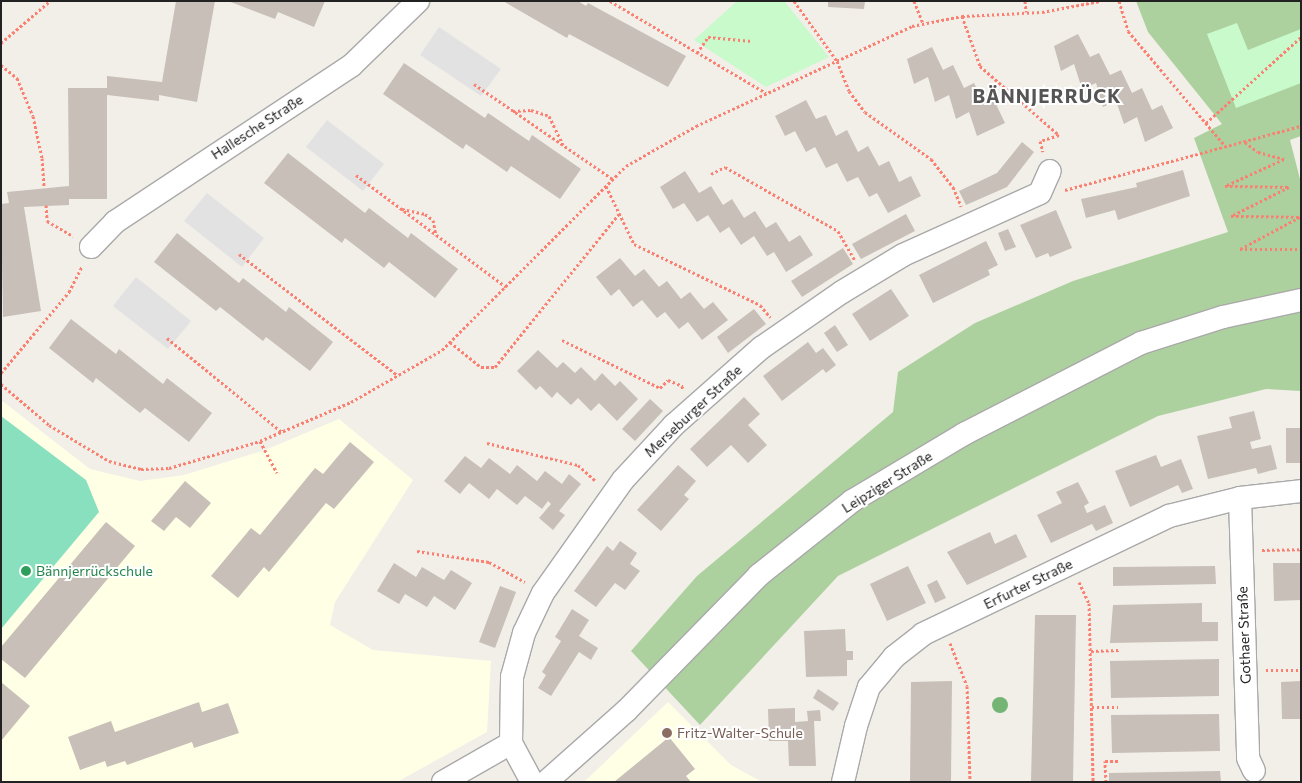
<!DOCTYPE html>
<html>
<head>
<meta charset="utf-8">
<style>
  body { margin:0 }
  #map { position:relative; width:1302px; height:783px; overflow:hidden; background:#f2efe9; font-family:Commissioner,sans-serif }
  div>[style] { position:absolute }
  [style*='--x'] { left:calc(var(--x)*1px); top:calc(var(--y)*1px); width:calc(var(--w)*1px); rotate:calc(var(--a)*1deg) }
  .education>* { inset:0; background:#ffffe5 }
  .forest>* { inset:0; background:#add19e }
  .park>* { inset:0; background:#c8facc }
  .pitch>* { inset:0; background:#88e0be }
  .parking>* { inset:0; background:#e2e2e2 }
  .building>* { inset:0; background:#c7bfb8 }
  .path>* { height:3px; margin-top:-1.5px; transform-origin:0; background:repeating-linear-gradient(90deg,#fa8072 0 2.5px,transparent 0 5px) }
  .roads { filter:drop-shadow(1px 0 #a9a9a9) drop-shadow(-1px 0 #a9a9a9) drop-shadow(0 1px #a9a9a9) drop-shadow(0 -1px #a9a9a9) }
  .minor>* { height:22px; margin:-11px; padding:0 11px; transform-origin:11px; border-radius:11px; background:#fff }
  .trees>* { width:16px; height:16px; margin:-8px; border-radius:50%; background:#74b475 }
  .dots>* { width:14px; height:14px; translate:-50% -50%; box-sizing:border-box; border:2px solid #fff; border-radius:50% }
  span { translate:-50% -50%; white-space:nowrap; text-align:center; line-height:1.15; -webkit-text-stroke:4px #fff; paint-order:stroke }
  .street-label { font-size:14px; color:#222 }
  .leisure-label { font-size:14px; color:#27864d }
  .left { translate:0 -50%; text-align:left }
  .education-label { font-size:14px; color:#785e54 }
  .district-label { font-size:19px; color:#555; font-weight:700; letter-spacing:1px }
  .frame { position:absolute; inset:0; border:2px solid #222; pointer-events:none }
</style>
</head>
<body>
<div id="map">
  <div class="education">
    <i style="clip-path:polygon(1px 400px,90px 469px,140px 481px,184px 475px,265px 450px,339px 419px,413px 480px,335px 602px,330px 625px,373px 650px,491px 661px,487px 732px,397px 782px,1px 782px)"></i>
    <i style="clip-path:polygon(668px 702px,731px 765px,762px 782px,584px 782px)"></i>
  </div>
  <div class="forest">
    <i style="clip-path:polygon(1136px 1px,1301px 1px,1301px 136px,1290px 140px,1301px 183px,1301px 391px,1266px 389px,1158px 416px,838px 576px,700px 725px,631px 651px,697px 576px,893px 412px,898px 372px,975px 323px,1073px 281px,1228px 232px,1194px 138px,1222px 124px,1148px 32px)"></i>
  </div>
  <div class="park">
    <i style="clip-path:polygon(737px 1px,785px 2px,829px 57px,766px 87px,694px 40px)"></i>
    <i style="clip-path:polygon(1237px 23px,1248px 50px,1301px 29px,1301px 83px,1236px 108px,1207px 34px)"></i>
  </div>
  <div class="pitch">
    <i style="clip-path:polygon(1px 416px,86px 480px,99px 512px,1px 629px)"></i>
  </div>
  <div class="parking">
    <i style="clip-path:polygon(439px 27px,501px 69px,481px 96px,420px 55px)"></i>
    <i style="clip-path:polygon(327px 120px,384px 164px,363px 191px,306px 147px)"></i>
    <i style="clip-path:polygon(207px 193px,264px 238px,242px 267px,184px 221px)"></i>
    <i style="clip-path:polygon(136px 277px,191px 321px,168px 349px,113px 306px)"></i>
  </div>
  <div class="building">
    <i style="clip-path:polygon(176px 1px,215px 1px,197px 102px,159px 95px,159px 101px,107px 95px,107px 199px,69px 199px,69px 205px,24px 207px,41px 311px,3px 317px,1px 204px,9px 203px,7px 192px,69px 186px,68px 88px,107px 88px,107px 76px,162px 82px)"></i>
    <i style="clip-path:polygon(228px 1px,325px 1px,314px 27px,278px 12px,275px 19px)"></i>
    <i style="clip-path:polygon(503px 1px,578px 1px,586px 6px,588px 3px,686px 56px,668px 87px,569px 34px,567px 38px)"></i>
    <i style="clip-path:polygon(828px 1px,865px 1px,864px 9px,828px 7px)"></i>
    <i style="clip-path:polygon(1078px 34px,1090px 57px,1099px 53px,1110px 75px,1121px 70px,1132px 93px,1142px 88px,1152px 110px,1162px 105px,1173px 128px,1145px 142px,1137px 117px,1124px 124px,1116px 101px,1103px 107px,1096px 83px,1082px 89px,1074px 64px,1061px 71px,1054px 46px)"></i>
    <i style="clip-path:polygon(932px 47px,943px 70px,953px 65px,964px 88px,974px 83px,985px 105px,994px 100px,1005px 123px,977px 136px,969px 112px,956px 119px,949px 95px,935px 102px,928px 77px,914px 84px,907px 59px)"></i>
    <i style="clip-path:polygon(404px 63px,485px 118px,488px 113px,529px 141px,532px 135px,581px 169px,560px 199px,511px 166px,507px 172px,466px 144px,463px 149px,383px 94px)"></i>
    <i style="clip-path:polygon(806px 100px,816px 119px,826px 115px,836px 136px,847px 130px,858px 152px,868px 146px,879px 166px,889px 161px,899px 182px,911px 176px,921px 196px,888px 213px,877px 193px,869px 197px,858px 177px,847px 182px,837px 163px,826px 168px,815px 147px,806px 152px,795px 131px,785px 136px,775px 116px)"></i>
    <i style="clip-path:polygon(1022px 142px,1034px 152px,1007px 187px,966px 205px,959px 191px,997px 173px)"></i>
    <i style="clip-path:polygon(288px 153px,365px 213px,369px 208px,408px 238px,411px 233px,458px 269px,435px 298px,389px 262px,384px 268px,345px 238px,342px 243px,264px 183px)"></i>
    <i style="clip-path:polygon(1183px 170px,1190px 196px,1118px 220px,1115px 210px,1086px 218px,1081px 199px,1137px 187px,1136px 183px)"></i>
    <i style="clip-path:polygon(685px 171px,699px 193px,711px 186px,723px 205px,732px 199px,744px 218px,755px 211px,766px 228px,776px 222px,789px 242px,800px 235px,813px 255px,786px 272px,774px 252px,767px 256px,754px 236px,741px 245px,729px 227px,720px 233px,708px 215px,697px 222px,684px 203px,673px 209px,660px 187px)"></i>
    <i style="clip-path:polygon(1056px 210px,1072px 248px,1050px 257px,1048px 253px,1036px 258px,1020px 225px)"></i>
    <i style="clip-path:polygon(906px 214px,915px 231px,861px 259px,852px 244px)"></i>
    <i style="clip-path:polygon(1008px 229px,1016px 247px,1005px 251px,998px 233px)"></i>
    <i style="clip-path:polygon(177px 233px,239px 283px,243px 278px,286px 312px,289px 307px,333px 342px,310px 371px,266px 337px,263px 341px,220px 307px,216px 311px,154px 262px)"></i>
    <i style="clip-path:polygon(986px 241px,998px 265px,988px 270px,990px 275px,933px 303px,919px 275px)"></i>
    <i style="clip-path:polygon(843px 248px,853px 264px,802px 297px,791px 281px)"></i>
    <i style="clip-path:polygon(620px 258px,635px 276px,644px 269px,659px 287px,667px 281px,681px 299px,690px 292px,704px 309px,713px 302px,728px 320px,702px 340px,688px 322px,679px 329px,665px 312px,657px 318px,642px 300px,633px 307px,619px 289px,611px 296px,596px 277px)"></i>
    <i style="clip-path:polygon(891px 289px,909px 316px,870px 341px,852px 314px)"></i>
    <i style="clip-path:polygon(754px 309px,766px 324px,728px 353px,717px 337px)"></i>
    <i style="clip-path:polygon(71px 319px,116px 354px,119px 349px,163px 384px,167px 378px,212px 413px,189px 442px,145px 408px,140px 413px,96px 378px,93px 383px,49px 348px)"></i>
    <i style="clip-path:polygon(835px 325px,848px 345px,837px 352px,824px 333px)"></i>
    <i style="clip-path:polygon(808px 342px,816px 353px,823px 348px,836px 365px,826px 373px,823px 369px,782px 401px,763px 376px)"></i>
    <i style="clip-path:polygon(538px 350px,557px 368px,563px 362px,575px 373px,581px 367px,595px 381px,602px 373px,615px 386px,620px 381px,638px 399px,617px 421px,599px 403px,591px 411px,578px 398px,571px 405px,557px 392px,552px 398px,540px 386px,536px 390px,517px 371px)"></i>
    <i style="clip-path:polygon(744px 397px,760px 414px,748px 425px,767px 445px,748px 463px,731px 445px,707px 467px,690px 449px)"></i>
    <i style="clip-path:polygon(650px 399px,663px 411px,635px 441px,622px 429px)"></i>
    <i style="clip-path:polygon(1254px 411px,1261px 439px,1250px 442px,1252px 449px,1271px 445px,1277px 469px,1258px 474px,1256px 468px,1208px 479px,1197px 436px,1232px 428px,1229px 417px)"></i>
    <i style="clip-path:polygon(1286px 428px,1301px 428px,1301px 463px,1286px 463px)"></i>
    <i style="clip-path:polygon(350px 442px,374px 462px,334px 509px,326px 503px,269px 572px,264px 567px,238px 598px,211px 576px,251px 528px,260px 535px,315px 468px,323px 474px)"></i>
    <i style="clip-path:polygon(1156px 455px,1161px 467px,1181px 459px,1193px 489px,1182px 493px,1178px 485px,1130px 507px,1115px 471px)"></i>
    <i style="clip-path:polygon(465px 456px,481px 468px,489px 458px,510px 474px,517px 465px,537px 481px,545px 471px,562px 484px,569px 474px,581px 484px,559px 511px,565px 515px,553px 530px,539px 518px,551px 504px,548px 501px,542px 509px,525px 496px,517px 505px,497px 489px,489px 499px,469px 483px,460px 494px,444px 481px)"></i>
    <i style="clip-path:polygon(678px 465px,696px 481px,684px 495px,689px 499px,661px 531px,637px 510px)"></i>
    <i style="clip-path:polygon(185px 481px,211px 503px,190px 528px,176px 517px,164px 531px,151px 521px)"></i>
    <i style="clip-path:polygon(1078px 482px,1089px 503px,1084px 506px,1087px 513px,1105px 505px,1113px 523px,1096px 531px,1092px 524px,1051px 543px,1037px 515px,1062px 503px,1056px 492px)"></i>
    <i style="clip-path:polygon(106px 522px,135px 546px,25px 678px,1px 659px,1px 647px)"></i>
    <i style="clip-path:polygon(990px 532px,995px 544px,1016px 534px,1027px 557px,967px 585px,947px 552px)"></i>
    <i style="clip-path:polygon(620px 541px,637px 553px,630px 564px,640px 571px,625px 590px,615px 583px,596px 607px,574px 591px,607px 546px,613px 551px)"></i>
    <i style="clip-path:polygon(394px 563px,416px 577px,422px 567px,444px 580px,451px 570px,472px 583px,455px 610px,434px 596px,427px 607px,405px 594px,399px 604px,377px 591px)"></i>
    <i style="clip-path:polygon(1273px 563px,1301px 563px,1301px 600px,1274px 601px)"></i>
    <i style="clip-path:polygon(908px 566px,926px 603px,887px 621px,870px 584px)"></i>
    <i style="clip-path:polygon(1215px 566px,1216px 584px,1113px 586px,1113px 567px)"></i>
    <i style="clip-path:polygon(937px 580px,946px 598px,935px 603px,927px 585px)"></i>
    <i style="clip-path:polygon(500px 586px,516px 592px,495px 648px,479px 642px)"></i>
    <i style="clip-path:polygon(1202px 603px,1202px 622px,1218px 622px,1218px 641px,1110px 643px,1113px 605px)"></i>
    <i style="clip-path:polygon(572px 609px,589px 620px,579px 636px,598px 648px,591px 660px,579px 652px,551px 696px,538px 688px,546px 675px,542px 672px,561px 641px,555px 637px)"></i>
    <i style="clip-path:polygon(1035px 615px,1076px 615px,1073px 782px,1031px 782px)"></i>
    <i style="clip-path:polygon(845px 629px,846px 651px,853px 651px,853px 660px,847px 660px,847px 676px,806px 677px,804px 631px)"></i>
    <i style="clip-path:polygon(1219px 659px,1219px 696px,1111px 698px,1110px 661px)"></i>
    <i style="clip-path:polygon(952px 681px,951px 782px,910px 782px,911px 682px)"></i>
    <i style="clip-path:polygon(1301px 681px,1301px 719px,1282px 719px,1281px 682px)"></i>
    <i style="clip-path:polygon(1px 682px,30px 706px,1px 741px)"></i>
    <i style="clip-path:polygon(818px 689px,839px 703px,833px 711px,813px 698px)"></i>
    <i style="clip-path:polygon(199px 702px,202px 712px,228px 703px,239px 733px,194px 748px,192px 742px,127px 765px,125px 761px,107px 767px,105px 761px,80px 770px,68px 737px,111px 721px,115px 732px)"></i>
    <i style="clip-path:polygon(795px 708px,795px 722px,808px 721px,807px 711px,820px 710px,821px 721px,814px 721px,816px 766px,789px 766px,788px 741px,769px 741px,768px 709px)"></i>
    <i style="clip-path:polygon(1219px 714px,1220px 751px,1112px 753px,1111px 715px)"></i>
    <i style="clip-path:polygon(669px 737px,695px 769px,686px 776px,691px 782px,614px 782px)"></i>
    <i style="clip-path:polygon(1220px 771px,1221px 782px,1109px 782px,1109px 773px)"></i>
  </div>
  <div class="path">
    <i style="--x:610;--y:1;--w:181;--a:30.5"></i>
    <i style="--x:794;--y:1;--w:74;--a:54.4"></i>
    <i style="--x:837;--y:61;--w:32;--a:68"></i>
    <i style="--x:849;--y:91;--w:26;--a:53"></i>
    <i style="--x:865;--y:112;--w:81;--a:35.5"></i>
    <i style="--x:931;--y:159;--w:36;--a:52"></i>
    <i style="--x:953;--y:187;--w:21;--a:67"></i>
    <i style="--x:914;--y:1;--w:24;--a:68"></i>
    <i style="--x:1025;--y:1;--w:11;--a:85"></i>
    <i style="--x:1119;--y:1;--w:31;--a:73"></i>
    <i style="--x:1128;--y:31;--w:152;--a:49.8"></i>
    <i style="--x:962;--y:16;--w:53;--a:70.2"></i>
    <i style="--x:980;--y:66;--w:105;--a:41.1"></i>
    <i style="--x:1059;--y:135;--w:20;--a:162"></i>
    <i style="--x:1040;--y:141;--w:11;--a:75"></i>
    <i style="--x:1;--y:43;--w:65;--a:-40.6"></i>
    <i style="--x:697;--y:53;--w:19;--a:-55"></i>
    <i style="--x:708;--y:37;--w:44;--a:5.2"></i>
    <i style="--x:1;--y:65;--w:21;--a:39"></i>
    <i style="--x:17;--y:78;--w:41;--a:67.2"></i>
    <i style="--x:33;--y:116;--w:43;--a:77.9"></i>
    <i style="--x:42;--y:158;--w:28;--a:86"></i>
    <i style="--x:474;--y:84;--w:168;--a:34.4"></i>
    <i style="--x:513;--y:111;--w:18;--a:-3"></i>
    <i style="--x:531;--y:110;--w:19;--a:18"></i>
    <i style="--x:549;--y:116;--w:32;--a:64"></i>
    <i style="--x:1206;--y:123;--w:128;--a:-42.2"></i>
    <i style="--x:1245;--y:142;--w:16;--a:38"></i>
    <i style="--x:1258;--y:152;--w:27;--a:15"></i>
    <i style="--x:1284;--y:159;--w:65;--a:155.4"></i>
    <i style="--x:1225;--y:186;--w:64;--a:0.9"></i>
    <i style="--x:1289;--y:187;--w:65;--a:153.4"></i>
    <i style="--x:1231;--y:216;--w:69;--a:0.8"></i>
    <i style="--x:1300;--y:217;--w:68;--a:151.9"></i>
    <i style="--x:1240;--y:249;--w:61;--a:0"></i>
    <i style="--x:711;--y:174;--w:16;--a:-27"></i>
    <i style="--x:725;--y:167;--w:130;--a:29.5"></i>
    <i style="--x:838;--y:231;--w:34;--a:60"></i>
    <i style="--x:356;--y:175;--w:187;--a:36.7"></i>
    <i style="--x:606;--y:186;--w:64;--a:64.2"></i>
    <i style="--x:634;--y:244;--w:140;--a:25.8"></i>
    <i style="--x:760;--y:305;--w:16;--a:50"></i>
    <i style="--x:1065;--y:190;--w:245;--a:-15.2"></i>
    <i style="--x:46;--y:205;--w:16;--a:86"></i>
    <i style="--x:47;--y:221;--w:30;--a:30"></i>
    <i style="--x:402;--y:209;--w:24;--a:12"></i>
    <i style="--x:425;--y:214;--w:10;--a:37"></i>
    <i style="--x:433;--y:220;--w:15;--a:79"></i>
    <i style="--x:239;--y:254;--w:199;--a:37.4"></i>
    <i style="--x:167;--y:338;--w:149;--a:39.3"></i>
    <i style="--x:562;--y:340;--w:109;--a:26.1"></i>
    <i style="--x:660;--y:388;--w:11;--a:-45"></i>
    <i style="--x:668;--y:380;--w:16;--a:22"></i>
    <i style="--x:683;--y:386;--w:4;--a:124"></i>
    <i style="--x:450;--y:342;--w:40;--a:39"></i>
    <i style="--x:481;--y:367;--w:14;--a:0"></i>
    <i style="--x:495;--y:367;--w:197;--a:-51"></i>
    <i style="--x:1;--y:373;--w:106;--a:-50"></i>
    <i style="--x:69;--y:292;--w:29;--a:-63"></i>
    <i style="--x:1;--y:384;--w:63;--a:40.5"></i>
    <i style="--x:49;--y:425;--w:70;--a:31"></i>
    <i style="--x:109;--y:461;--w:33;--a:14"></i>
    <i style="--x:141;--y:469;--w:28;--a:-2"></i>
    <i style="--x:169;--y:468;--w:95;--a:-16.5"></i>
    <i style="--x:260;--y:441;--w:99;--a:-23.2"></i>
    <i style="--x:351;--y:402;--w:105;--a:-29.7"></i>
    <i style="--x:442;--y:350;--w:260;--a:-45"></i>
    <i style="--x:626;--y:166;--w:81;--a:-29.7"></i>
    <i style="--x:696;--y:126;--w:238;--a:-24.8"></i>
    <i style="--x:912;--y:26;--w:51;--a:-11.3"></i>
    <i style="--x:962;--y:16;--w:80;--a:-2.9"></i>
    <i style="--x:1042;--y:12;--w:59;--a:-10.7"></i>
    <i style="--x:260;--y:441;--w:36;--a:62"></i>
    <i style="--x:487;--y:443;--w:94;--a:13.6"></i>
    <i style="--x:578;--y:465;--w:24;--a:42"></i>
    <i style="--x:1262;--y:550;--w:39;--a:-1"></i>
    <i style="--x:417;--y:551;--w:73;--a:8.7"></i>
    <i style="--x:489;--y:562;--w:41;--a:29.1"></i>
    <i style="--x:1079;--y:582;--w:23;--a:65"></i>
    <i style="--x:1089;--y:603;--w:179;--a:88.7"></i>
    <i style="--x:950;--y:643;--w:46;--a:68.4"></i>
    <i style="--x:967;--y:686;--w:96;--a:88.2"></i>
    <i style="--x:1091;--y:651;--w:28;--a:-2"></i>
    <i style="--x:1266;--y:670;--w:35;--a:0"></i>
    <i style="--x:1092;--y:707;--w:26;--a:0"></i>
    <i style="--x:1106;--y:782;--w:21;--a:-93"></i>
    <i style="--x:1105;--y:761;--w:13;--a:0"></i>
  </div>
  <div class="roads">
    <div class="minor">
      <i style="--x:91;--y:247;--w:35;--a:-46"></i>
      <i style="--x:115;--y:222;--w:284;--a:-33.5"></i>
      <i style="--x:352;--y:65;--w:92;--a:-44.1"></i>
      <i style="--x:1240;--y:498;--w:260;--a:88.2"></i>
      <i style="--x:1248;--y:758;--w:14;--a:65"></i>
      <i style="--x:443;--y:782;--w:78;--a:-29.8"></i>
      <i style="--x:532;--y:782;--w:44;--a:-118.3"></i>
      <i style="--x:511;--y:743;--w:66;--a:-89.1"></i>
      <i style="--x:512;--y:677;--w:46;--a:-74.7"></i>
      <i style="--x:524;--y:633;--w:44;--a:-64.6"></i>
      <i style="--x:543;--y:593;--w:138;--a:-54.7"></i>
      <i style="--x:623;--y:480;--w:75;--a:-47.2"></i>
      <i style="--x:674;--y:425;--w:116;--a:-41.5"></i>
      <i style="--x:761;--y:348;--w:98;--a:-34.7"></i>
      <i style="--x:842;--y:292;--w:71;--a:-31.2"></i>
      <i style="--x:903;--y:255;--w:150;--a:-24.3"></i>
      <i style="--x:1040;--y:193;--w:24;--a:-66"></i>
      <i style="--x:546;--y:782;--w:108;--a:-41.6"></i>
      <i style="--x:627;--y:710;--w:189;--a:-45.6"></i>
      <i style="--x:759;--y:575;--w:119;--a:-38.5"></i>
      <i style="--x:852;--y:501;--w:131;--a:-30.9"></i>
      <i style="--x:964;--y:434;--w:199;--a:-27.2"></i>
      <i style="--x:1141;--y:343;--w:86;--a:-17.6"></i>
      <i style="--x:1223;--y:317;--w:80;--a:-12.3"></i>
      <i style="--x:843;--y:782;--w:57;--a:-76.9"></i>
      <i style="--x:856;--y:726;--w:41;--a:-71.6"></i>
      <i style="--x:869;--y:687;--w:39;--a:-50"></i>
      <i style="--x:894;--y:657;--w:37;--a:-38"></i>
      <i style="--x:923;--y:634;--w:273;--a:-25.6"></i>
      <i style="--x:1169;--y:516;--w:73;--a:-14.2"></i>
      <i style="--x:1240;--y:498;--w:61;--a:-6.5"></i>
    </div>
  </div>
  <div class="trees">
    <i style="left:1000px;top:705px"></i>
  </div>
  <div class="dots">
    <i style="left:26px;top:571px;background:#2e9e5b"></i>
    <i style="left:667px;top:733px;background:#8d6e63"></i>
  </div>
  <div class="street-label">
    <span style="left:257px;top:127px;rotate:-33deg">Hallesche Straße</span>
    <span style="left:693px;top:411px;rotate:-43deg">Merseburger Straße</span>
    <span style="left:887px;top:482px;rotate:-32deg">Leipziger Straße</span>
    <span style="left:1028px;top:584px;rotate:-26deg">Erfurter Straße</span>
    <span style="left:1244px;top:635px;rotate:-92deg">Gothaer Straße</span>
  </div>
  <div class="leisure-label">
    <span class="left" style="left:36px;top:571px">Bännjerrückschule</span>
  </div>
  <div class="education-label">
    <span class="left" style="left:677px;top:733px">Fritz-Walter-Schule</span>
  </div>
  <div class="district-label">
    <span style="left:1047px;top:96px">BÄNNJERRÜCK</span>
  </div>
  <div class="frame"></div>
</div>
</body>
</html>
